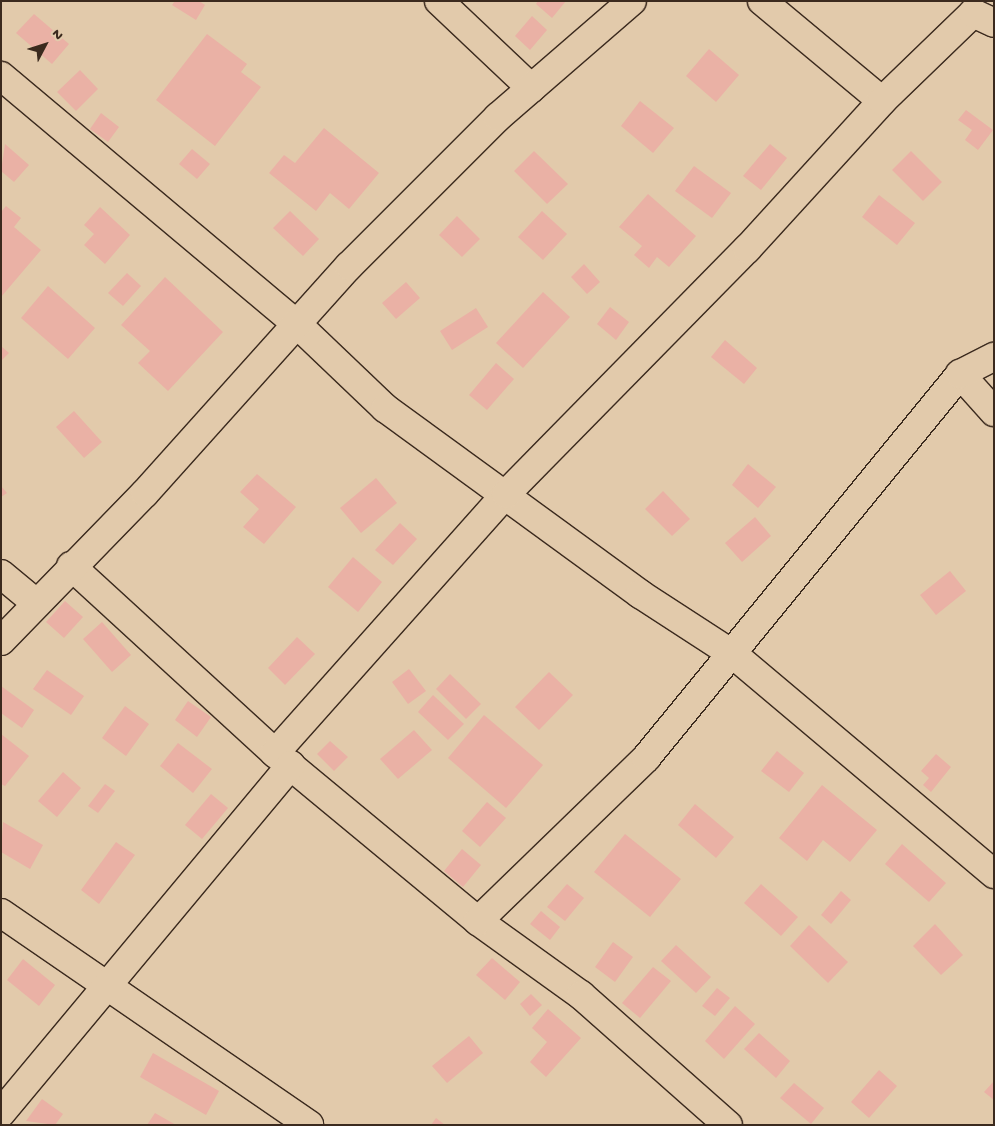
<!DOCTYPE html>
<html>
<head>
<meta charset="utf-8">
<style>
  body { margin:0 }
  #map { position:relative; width:995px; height:1126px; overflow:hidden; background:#e2caab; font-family:"Gochi Hand",sans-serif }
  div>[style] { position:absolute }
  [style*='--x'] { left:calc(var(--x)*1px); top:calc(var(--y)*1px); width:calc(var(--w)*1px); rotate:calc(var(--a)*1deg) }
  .building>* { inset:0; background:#eab1a5 }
  .roads { filter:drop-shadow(1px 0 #3b2a1e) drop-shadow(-1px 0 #3b2a1e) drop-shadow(0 1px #3b2a1e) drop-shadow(0 -1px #3b2a1e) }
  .minor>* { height:28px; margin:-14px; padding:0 14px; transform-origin:14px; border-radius:14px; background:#e2caab }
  span { translate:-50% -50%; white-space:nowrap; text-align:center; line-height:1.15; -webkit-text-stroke:4px #e2caab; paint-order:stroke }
  .frame { position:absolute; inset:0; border:2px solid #3b2a1e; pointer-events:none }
  .north { position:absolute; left:20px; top:20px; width:50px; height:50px; -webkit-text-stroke:4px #e2caab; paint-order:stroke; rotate:50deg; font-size:14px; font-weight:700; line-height:20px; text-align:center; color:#3b2a1e }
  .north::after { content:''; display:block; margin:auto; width:18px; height:22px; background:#3b2a1e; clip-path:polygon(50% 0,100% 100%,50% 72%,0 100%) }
</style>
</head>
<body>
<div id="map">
  <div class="building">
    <i style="clip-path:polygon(175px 1px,199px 1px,205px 5px,196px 20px,172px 5px)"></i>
    <i style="clip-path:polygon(538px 1px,566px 1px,552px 18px,536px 4px)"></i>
    <i style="clip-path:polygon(34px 14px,69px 44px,52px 64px,16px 33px)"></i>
    <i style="clip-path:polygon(532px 16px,547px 30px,530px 50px,515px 36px)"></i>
    <i style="clip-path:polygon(207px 34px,247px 64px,241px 72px,261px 87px,215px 146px,156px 100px)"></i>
    <i style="clip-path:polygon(709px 49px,739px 75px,716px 102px,686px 76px)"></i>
    <i style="clip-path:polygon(80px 70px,98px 89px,76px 111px,57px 92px)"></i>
    <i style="clip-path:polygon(640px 101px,674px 128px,653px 153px,621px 126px)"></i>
    <i style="clip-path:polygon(966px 110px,993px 130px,978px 150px,965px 140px,972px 130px,958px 120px)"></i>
    <i style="clip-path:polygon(101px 113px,119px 127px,108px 142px,90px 129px)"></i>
    <i style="clip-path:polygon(324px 128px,379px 173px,349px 209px,330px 193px,316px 211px,269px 173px,284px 155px,295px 163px)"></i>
    <i style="clip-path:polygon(5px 144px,29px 165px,14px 182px,1px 171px)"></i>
    <i style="clip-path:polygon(770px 144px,787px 158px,761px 190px,743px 176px)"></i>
    <i style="clip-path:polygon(192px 149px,210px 164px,197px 179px,179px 164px)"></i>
    <i style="clip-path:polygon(534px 151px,568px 184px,547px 204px,514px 171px)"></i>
    <i style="clip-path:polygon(911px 151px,942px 182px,923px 201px,892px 170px)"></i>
    <i style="clip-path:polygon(694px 166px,731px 193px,712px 218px,675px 191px)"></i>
    <i style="clip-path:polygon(648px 194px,696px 236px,669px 267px,657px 257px,649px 268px,634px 255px,642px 246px,619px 227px)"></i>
    <i style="clip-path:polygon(879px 195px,915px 223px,897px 245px,862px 217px)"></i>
    <i style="clip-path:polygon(6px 206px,21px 218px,14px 227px,41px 250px,1px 297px,1px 212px)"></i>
    <i style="clip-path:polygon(100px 207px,130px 235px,105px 264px,84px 245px,94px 234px,84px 225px)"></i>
    <i style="clip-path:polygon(290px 211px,319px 239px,303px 256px,273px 228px)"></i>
    <i style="clip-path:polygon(542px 211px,567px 234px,543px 260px,518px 237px)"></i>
    <i style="clip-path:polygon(457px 216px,480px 239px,462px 257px,439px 235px)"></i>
    <i style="clip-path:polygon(584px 264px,600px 282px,587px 294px,571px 277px)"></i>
    <i style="clip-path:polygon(127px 273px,141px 286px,123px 306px,108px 293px)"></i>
    <i style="clip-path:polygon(165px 277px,223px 332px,168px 391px,138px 363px,150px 351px,121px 325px)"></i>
    <i style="clip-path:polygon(406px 282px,420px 298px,396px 319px,382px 303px)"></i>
    <i style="clip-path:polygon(48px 286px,95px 328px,68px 359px,21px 318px)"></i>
    <i style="clip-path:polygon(543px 292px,570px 317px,523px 368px,496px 343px)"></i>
    <i style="clip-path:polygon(610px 307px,629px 322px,616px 340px,597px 324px)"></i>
    <i style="clip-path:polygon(476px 308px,488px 327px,452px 350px,440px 331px)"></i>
    <i style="clip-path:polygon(725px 340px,757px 368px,744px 384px,711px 357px)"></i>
    <i style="clip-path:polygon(1px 346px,9px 353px,1px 361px)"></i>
    <i style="clip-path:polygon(496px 363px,514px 379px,487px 410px,469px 395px)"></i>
    <i style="clip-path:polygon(74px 411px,102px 442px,84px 458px,56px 427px)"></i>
    <i style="clip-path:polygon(748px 464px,776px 487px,758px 508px,732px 485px)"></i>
    <i style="clip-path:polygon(257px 474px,296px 507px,264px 544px,243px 527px,259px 509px,240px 492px)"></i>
    <i style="clip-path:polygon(376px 478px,397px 503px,361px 533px,340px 508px)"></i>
    <i style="clip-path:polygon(1px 486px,7px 493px,1px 497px)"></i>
    <i style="clip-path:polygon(663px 491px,690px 519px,672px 536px,645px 509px)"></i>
    <i style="clip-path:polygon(755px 517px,771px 536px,742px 562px,725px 543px)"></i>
    <i style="clip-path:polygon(400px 523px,417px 539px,393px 565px,375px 550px)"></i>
    <i style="clip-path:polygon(353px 557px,382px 582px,358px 612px,328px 587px)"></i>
    <i style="clip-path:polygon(950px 571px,966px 591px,936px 615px,920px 595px)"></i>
    <i style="clip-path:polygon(65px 601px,83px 617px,64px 638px,46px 622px)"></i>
    <i style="clip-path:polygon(102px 622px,131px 655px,112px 672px,83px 639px)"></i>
    <i style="clip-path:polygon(297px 637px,315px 654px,285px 685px,268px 668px)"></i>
    <i style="clip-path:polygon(409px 669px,426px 691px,408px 704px,392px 682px)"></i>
    <i style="clip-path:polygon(47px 670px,84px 696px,71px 715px,33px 689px)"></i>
    <i style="clip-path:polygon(549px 672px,573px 695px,539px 730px,515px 707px)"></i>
    <i style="clip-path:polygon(450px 674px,481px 704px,466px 719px,436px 689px)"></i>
    <i style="clip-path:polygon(1px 686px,34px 710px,22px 728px,1px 713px)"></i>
    <i style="clip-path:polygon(433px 695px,464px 724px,448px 740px,418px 712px)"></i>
    <i style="clip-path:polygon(188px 701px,211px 717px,197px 737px,175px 720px)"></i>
    <i style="clip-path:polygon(125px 706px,149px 724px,126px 756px,102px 738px)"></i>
    <i style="clip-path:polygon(484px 715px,543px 765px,506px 808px,448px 758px)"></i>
    <i style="clip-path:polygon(414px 730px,432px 750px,398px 779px,380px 759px)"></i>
    <i style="clip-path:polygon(1px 734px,29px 756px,5px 786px,1px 784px)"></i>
    <i style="clip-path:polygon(330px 741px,348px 757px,334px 771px,317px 754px)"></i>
    <i style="clip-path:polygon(178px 743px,212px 769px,193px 793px,160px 766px)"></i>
    <i style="clip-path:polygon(777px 751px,804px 773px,789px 792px,761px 771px)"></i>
    <i style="clip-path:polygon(936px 754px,951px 767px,931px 792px,923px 785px,929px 778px,921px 771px)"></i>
    <i style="clip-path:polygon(63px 772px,81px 788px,57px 817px,38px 801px)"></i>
    <i style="clip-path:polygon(105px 784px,115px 791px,98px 813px,88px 806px)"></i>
    <i style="clip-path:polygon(822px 785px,877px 830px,850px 862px,823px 840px,807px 861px,779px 838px)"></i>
    <i style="clip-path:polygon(211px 794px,228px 808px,202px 839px,185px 825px)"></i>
    <i style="clip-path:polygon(487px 802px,506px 818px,480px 847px,462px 831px)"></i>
    <i style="clip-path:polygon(695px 804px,734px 837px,716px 858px,678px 825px)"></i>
    <i style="clip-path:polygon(3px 822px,43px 845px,30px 869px,1px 852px)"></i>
    <i style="clip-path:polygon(625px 834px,681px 879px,650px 917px,594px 872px)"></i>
    <i style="clip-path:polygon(116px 842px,135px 855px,99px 904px,81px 890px)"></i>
    <i style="clip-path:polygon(902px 844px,946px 883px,929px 902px,885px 864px)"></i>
    <i style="clip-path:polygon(462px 849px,481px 865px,463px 887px,444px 871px)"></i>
    <i style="clip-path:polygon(567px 884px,584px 898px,565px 921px,547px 907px)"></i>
    <i style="clip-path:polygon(761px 884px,798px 917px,781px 936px,744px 903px)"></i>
    <i style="clip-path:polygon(841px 891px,851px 900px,831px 924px,821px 915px)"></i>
    <i style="clip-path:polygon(541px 911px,560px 927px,550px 940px,530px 924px)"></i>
    <i style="clip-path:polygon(935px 924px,963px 955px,941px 975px,913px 946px)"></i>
    <i style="clip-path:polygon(809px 925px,848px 962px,828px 983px,790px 946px)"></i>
    <i style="clip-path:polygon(613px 942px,633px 957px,615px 982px,595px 967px)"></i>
    <i style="clip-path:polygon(676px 945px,711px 977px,696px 993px,661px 961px)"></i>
    <i style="clip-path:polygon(492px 958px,520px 982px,505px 1000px,476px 975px)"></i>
    <i style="clip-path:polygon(23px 959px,55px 985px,39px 1006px,7px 980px)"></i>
    <i style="clip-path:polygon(653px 967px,671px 981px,640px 1018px,622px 1003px)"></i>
    <i style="clip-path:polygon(717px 988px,730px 998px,715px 1016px,702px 1006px)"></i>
    <i style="clip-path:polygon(531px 994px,542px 1005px,530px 1016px,520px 1004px)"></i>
    <i style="clip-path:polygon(735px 1006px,755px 1024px,724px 1059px,705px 1041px)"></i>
    <i style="clip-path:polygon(548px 1009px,581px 1038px,546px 1077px,530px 1062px,547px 1042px,532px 1028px)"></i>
    <i style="clip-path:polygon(759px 1033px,790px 1061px,776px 1078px,744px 1049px)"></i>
    <i style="clip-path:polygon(469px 1036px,483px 1053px,447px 1083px,432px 1066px)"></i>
    <i style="clip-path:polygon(153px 1053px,219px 1091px,206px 1115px,140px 1077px)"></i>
    <i style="clip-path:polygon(879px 1070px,897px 1086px,869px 1118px,851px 1102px)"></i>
    <i style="clip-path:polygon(994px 1081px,994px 1100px,984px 1092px)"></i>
    <i style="clip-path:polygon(794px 1083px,824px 1108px,811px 1124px,780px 1098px)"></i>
    <i style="clip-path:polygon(42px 1099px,63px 1114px,55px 1125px,26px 1121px)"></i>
    <i style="clip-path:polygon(155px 1113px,176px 1125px,147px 1125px)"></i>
    <i style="clip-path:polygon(436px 1118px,445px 1125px,431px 1125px)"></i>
  </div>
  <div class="roads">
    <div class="minor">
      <i style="--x:439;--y:1;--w:127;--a:43.4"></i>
      <i style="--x:762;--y:1;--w:156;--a:39.8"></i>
      <i style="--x:1;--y:76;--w:386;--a:40"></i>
      <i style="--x:297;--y:324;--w:122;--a:43.7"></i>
      <i style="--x:385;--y:408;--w:316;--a:36.1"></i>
      <i style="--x:640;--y:594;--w:112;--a:33"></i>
      <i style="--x:734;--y:655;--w:340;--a:40.1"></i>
      <i style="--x:960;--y:374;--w:51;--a:48.2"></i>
      <i style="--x:71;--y:566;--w:277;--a:42.5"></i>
      <i style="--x:275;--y:753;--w:264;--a:39.6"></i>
      <i style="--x:478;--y:921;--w:127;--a:35.7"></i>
      <i style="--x:581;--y:995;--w:196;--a:41.5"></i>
      <i style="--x:1;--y:574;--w:45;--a:39.6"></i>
      <i style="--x:1;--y:641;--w:206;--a:-45.8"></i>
      <i style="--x:145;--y:493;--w:305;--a:-48.1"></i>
      <i style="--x:349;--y:266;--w:211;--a:-45"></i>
      <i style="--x:498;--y:117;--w:177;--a:-40.9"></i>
      <i style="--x:275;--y:753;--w:347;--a:-48.3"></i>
      <i style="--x:506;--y:494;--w:344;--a:-45.5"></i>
      <i style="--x:747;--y:249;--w:200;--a:-47.6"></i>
      <i style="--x:882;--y:101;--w:127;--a:-44"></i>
      <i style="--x:973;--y:13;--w:23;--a:25"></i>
      <i style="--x:1;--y:913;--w:374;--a:34.5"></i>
      <i style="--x:478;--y:921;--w:234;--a:-44.1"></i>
      <i style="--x:646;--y:758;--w:496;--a:-50.7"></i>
      <i style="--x:960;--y:374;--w:38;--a:-27"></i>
      <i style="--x:1;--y:1113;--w:453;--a:-50.2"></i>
    </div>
  </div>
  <div class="frame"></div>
  <div class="north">N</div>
</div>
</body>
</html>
